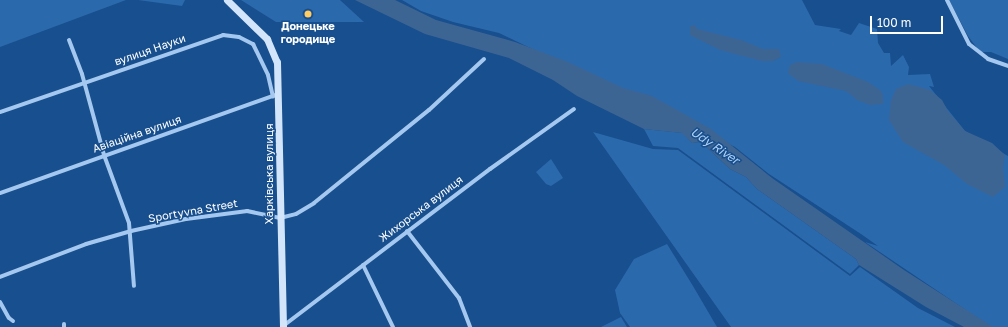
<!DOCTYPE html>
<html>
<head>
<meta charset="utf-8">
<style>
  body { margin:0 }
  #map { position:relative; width:1008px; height:327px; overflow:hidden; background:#184f8e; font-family:"Golos Text",sans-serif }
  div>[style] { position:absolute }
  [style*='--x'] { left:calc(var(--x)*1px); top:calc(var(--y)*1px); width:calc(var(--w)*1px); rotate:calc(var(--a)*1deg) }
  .green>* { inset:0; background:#2b69ad }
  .water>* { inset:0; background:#3d6593 }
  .street>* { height:4px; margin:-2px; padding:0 2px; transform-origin:2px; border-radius:2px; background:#a4c8ef }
  .secondary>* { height:7px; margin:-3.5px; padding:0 3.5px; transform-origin:3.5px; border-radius:3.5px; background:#d2e5fa }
  .dots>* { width:11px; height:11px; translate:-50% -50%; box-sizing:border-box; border:2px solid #184f8e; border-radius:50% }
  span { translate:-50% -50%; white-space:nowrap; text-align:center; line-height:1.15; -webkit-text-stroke:3px #184f8e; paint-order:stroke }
  .poi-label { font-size:11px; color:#fff; font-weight:700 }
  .street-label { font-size:11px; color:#fff }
  .water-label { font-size:12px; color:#b0d2f6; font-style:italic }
  .scale { position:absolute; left:870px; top:16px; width:73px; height:18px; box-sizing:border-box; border:2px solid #fff; border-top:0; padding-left:5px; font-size:12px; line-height:14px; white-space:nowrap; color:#fff; -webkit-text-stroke:3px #184f8e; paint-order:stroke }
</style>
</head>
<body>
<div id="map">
  <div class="green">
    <i style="clip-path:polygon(0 0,126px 0,0 47px)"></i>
    <i style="clip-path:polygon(138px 0,185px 0,182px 6px)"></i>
    <i style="clip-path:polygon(241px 0,340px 0,364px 22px,276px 22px)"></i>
    <i style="clip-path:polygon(402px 0,802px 0,815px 25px,841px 29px,839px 31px,851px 35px,859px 23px,877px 29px,878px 43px,884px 53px,890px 53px,891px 66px,903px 55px,909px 67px,908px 75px,930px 74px,934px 87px,929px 86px,965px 131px,1008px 156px,1008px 327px,991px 327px,865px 242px,878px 246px,861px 234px,769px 174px,735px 147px,499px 33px,453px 22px,421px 11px)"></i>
    <i style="clip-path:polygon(949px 0,1008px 0,1008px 59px,991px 52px,980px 52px,968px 36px)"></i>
    <i style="clip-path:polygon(644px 129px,683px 133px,692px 143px,701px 142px,730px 169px,746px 177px,757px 189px,856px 259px,859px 265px,850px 274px,678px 148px,653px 146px)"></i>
    <i style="clip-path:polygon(593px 132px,653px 149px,678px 150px,850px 276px,860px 267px,918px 308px,955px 327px,731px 327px)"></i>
    <i style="clip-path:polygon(551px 159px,563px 178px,551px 186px,546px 184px,536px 172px)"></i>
    <i style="clip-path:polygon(667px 244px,693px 286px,717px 327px,630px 327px,620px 313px,615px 290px,634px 259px)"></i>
    <i style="clip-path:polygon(621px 317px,627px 327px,601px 327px)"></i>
  </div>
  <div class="water">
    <i style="clip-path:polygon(355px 0,395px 0,436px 20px,515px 42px,568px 62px,623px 88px,652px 96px,711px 129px,772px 178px,904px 270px,993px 327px,964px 327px,926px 307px,859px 265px,856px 259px,757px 189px,746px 177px,730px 169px,701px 142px,692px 143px,682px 133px,644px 129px,577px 96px,553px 80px,509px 58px,425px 34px)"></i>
    <i style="clip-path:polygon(695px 25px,697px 29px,741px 40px,763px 49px,779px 49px,781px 57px,773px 61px,762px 61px,720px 50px,690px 35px,690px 26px)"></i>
    <i style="clip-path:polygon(797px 62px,822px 64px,868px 82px,880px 90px,883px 95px,883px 104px,870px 105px,857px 100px,846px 91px,798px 81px,788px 73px,790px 65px)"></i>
    <i style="clip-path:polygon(908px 84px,930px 90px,942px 100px,948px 111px,965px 131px,992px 143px,1005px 155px,1003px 167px,1005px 187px,993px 197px,967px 184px,944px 165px,903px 142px,889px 120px,891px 100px,896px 89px)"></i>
  </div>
  <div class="street">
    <i style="--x:947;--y:0;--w:49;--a:63.4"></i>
    <i style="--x:969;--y:44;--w:24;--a:38"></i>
    <i style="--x:988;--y:59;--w:21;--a:19"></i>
    <i style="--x:69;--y:40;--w:36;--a:69"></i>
    <i style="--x:82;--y:74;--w:84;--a:74.8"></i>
    <i style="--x:104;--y:155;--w:72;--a:69.8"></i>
    <i style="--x:129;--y:223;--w:63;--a:85.5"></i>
    <i style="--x:0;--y:112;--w:236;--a:-19"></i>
    <i style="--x:223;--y:35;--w:16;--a:7"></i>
    <i style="--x:239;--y:37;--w:16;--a:27"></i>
    <i style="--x:253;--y:44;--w:34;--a:64"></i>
    <i style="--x:268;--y:75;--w:22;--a:77"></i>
    <i style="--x:0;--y:193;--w:292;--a:-19.6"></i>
    <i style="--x:407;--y:231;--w:85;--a:52.2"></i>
    <i style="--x:459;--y:298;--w:31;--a:69"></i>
    <i style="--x:363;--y:265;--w:69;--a:64.2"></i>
    <i style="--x:0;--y:277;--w:92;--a:-21"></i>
    <i style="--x:86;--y:244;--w:47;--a:-16.1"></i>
    <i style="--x:131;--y:231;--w:56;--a:-12.3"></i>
    <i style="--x:186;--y:219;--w:62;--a:-7.5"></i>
    <i style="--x:247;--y:211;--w:34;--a:12"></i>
    <i style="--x:280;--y:218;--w:16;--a:-14"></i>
    <i style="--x:296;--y:214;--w:21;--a:-31"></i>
    <i style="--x:314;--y:203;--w:148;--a:-39"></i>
    <i style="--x:429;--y:110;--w:75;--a:-42.8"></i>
    <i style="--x:0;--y:302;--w:18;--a:61"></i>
    <i style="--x:9;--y:318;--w:5;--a:37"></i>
    <i style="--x:64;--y:324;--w:3;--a:90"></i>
    <i style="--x:283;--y:326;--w:260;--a:-37.2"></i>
    <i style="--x:490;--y:169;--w:103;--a:-35.5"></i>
  </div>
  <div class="secondary">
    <i style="--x:227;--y:0;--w:56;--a:44.3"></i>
    <i style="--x:267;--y:39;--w:25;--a:67"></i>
    <i style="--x:277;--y:62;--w:265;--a:88.7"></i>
  </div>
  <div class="dots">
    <i style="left:308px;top:14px;background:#ffcd62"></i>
  </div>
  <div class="poi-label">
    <span style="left:308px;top:33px">Донецьке<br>городище</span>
  </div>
  <div class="street-label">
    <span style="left:150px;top:50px;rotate:-19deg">вулиця Науки</span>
    <span style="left:137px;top:134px;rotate:-19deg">Авіаційна вулиця</span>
    <span style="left:269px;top:174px;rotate:-90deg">Харківська вулиця</span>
    <span style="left:421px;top:209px;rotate:-37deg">Жихорська вулиця</span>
    <span style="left:193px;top:211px;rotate:-10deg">Sportyvna Street</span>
  </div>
  <div class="water-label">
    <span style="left:715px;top:146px;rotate:34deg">Udy River</span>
  </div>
  <div class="scale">100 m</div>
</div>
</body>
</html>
